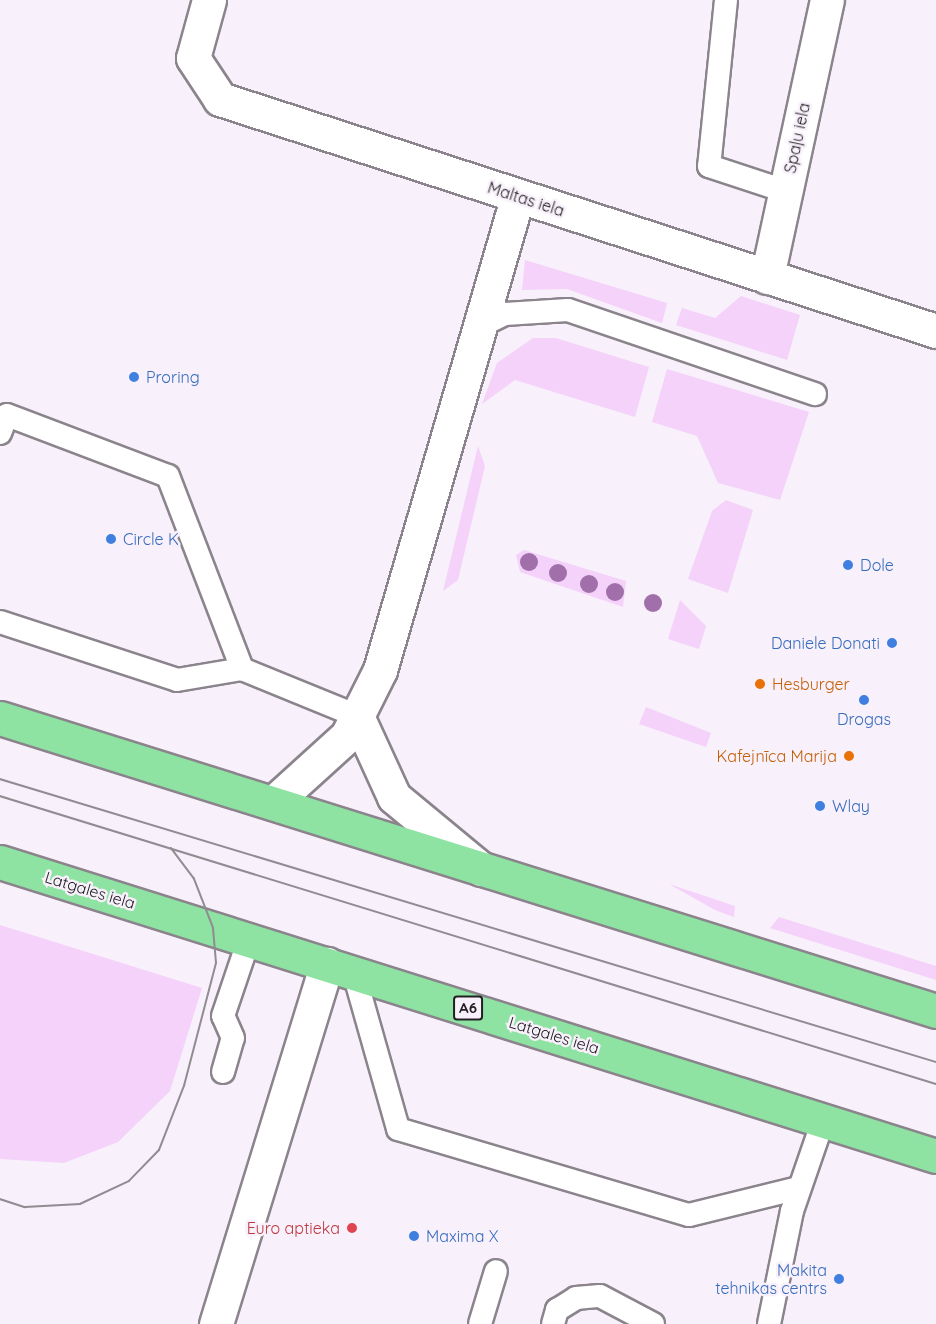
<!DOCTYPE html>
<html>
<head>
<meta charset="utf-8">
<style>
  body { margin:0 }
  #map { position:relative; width:936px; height:1324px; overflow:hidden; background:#f8f0fa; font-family:Quicksand,sans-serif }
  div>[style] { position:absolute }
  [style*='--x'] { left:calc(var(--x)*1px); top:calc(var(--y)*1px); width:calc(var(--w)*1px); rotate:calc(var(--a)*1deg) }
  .green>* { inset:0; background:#f4d2fa }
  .roads { filter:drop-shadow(2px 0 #8b848c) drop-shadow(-2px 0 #8b848c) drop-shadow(0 2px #8b848c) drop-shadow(0 -2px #8b848c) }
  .service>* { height:22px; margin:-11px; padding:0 11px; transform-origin:11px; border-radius:11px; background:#fff }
  .minor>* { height:33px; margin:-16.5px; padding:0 16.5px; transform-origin:16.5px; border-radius:16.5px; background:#fff }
  .trunk>* { height:33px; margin:-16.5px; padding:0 16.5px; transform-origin:16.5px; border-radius:16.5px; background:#8ee2a2 }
  .tram>* { height:1.5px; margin:-0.75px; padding:0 0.75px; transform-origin:0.75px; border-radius:0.75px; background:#918c92 }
  .trees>* { width:18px; height:18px; margin:-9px; border-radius:50%; background:#a16fa9 }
  .dots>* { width:16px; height:16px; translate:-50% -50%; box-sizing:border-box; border:3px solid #f8f0fa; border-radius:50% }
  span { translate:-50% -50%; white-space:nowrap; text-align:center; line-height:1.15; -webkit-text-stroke:5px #f8f0fa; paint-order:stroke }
  .shield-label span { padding:2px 4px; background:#f8f0fa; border:2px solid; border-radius:4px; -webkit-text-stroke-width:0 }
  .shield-label { font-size:15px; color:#222023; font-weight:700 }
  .street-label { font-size:16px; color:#222023 }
  .shop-label { font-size:16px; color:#366cbe }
  .left { translate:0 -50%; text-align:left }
  .right { translate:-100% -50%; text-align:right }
  .food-label { font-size:16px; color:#c56008 }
  .health-label { font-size:16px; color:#be3a42 }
</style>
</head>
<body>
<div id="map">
  <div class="green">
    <i style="clip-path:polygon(525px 260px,667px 303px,662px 323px,567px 289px,522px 290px)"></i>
    <i style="clip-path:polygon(741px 296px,800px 315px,787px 360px,676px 325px,682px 308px,715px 318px)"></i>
    <i style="clip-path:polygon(533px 338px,556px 338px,649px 367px,635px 417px,515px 380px,482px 404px,497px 363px)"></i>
    <i style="clip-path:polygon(667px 369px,809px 412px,780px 500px,718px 483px,697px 436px,652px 422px)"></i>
    <i style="clip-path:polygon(478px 446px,485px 466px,458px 580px,443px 591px)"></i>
    <i style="clip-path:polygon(726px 500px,753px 510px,728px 593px,688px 579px,712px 511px)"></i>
    <i style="clip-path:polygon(524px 550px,626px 581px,623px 607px,520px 572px,516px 555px)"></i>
    <i style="clip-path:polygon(680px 600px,706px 626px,699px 649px,668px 639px)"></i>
    <i style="clip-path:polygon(646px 707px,711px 733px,706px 747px,639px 724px)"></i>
    <i style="clip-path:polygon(669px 884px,735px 906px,734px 917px,715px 910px)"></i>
    <i style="clip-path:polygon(779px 917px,936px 966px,936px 980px,770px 928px)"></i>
    <i style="clip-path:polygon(0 925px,202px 988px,170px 1091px,118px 1142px,64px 1163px,0 1159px)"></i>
  </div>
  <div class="roads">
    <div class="service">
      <i style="--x:726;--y:0;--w:167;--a:95.8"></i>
      <i style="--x:709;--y:166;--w:80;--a:18.2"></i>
      <i style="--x:478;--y:327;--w:30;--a:-26"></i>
      <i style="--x:505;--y:314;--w:63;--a:-3.6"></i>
      <i style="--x:568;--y:310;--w:261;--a:18.8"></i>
      <i style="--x:0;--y:433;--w:19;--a:-69"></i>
      <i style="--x:7;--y:415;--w:172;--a:20.8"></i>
      <i style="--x:168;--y:476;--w:207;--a:69"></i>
      <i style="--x:0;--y:622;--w:186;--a:18.1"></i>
      <i style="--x:177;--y:680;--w:66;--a:-9.6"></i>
      <i style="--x:242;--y:669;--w:124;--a:22.2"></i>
      <i style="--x:354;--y:973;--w:162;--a:74.2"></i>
      <i style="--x:398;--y:1129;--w:303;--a:16.5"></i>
      <i style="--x:689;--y:1215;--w:113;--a:-13.8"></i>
      <i style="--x:223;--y:1072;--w:35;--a:-74"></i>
      <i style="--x:233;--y:1038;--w:24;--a:-114"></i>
      <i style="--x:223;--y:1016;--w:81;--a:-71.3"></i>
      <i style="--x:480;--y:1324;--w:55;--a:-73.2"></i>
      <i style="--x:553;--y:1324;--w:15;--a:-74"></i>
      <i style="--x:557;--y:1310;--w:22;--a:-32"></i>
      <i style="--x:576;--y:1298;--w:24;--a:-5"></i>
      <i style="--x:600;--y:1296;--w:60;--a:27.8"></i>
      <i style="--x:769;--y:1324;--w:115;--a:-78.5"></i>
      <i style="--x:792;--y:1211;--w:95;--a:-71"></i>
    </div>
    <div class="minor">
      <i style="--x:209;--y:0;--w:60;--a:105.4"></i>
      <i style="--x:193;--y:58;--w:49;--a:56.6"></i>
      <i style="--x:220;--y:99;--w:753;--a:17.95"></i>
      <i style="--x:767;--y:277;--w:283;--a:-77.8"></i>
      <i style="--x:357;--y:716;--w:89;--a:65.4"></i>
      <i style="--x:394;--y:797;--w:113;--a:39.6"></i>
      <i style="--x:273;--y:803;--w:100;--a:-42.2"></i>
      <i style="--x:347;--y:736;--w:74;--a:-63.4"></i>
      <i style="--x:380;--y:670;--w:494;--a:-73.8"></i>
      <i style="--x:216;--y:1324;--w:377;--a:-72.9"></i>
    </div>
    <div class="trunk">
      <i style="--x:0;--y:718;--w:981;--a:17.38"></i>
      <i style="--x:0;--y:862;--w:981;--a:17.44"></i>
    </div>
  </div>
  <div class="tram">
    <i style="--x:0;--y:779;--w:978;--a:16.82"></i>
    <i style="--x:0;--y:796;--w:979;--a:17.1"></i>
    <i style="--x:0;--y:1199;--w:26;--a:18"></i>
    <i style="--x:25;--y:1207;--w:55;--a:-3.1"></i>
    <i style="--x:80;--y:1204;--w:54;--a:-25.1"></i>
    <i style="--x:129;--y:1181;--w:43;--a:-45.9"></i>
    <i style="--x:159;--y:1150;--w:69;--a:-68.7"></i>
    <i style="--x:184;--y:1086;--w:127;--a:-75.4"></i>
    <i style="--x:216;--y:963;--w:35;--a:-95"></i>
    <i style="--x:213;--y:928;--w:53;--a:-111.2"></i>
    <i style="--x:194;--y:879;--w:38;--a:-127"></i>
  </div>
  <div class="trees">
    <i style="left:529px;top:562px"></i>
    <i style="left:558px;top:573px"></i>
    <i style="left:589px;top:584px"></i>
    <i style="left:615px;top:592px"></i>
    <i style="left:653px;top:603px"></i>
  </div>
  <div class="dots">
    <i style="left:134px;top:377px;background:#3f7fe0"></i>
    <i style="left:111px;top:539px;background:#3f7fe0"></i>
    <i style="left:848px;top:565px;background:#3f7fe0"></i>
    <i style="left:892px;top:643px;background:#3f7fe0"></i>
    <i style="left:760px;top:684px;background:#e8710a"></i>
    <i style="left:864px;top:700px;background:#3f7fe0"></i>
    <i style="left:849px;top:756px;background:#e8710a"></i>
    <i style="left:820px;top:806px;background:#3f7fe0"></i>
    <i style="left:352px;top:1228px;background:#e0444e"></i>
    <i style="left:414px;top:1236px;background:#3f7fe0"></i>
    <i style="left:839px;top:1279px;background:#3f7fe0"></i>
  </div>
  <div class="shield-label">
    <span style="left:468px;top:1008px">A6</span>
  </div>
  <div class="street-label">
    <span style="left:797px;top:138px;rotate:-78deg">Spaļu iela</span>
    <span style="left:526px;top:199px;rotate:18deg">Maltas iela</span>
    <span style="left:90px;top:890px;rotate:17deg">Latgales iela</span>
    <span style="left:554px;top:1035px;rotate:17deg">Latgales iela</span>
  </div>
  <div class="shop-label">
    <span class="left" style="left:146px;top:377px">Proring</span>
    <span class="left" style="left:123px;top:539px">Circle K</span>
    <span class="left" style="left:860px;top:565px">Dole</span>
    <span class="right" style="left:880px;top:643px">Daniele Donati</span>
    <span style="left:864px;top:719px">Drogas</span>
    <span class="left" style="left:832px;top:806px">Wlay</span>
    <span class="left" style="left:426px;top:1236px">Maxima X</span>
    <span class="right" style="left:827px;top:1279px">Makita<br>tehnikas centrs</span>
  </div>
  <div class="food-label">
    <span class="left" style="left:772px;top:684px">Hesburger</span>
    <span class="right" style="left:837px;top:756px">Kafejnīca Marija</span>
  </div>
  <div class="health-label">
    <span class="right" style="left:340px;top:1228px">Euro aptieka</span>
  </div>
</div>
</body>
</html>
